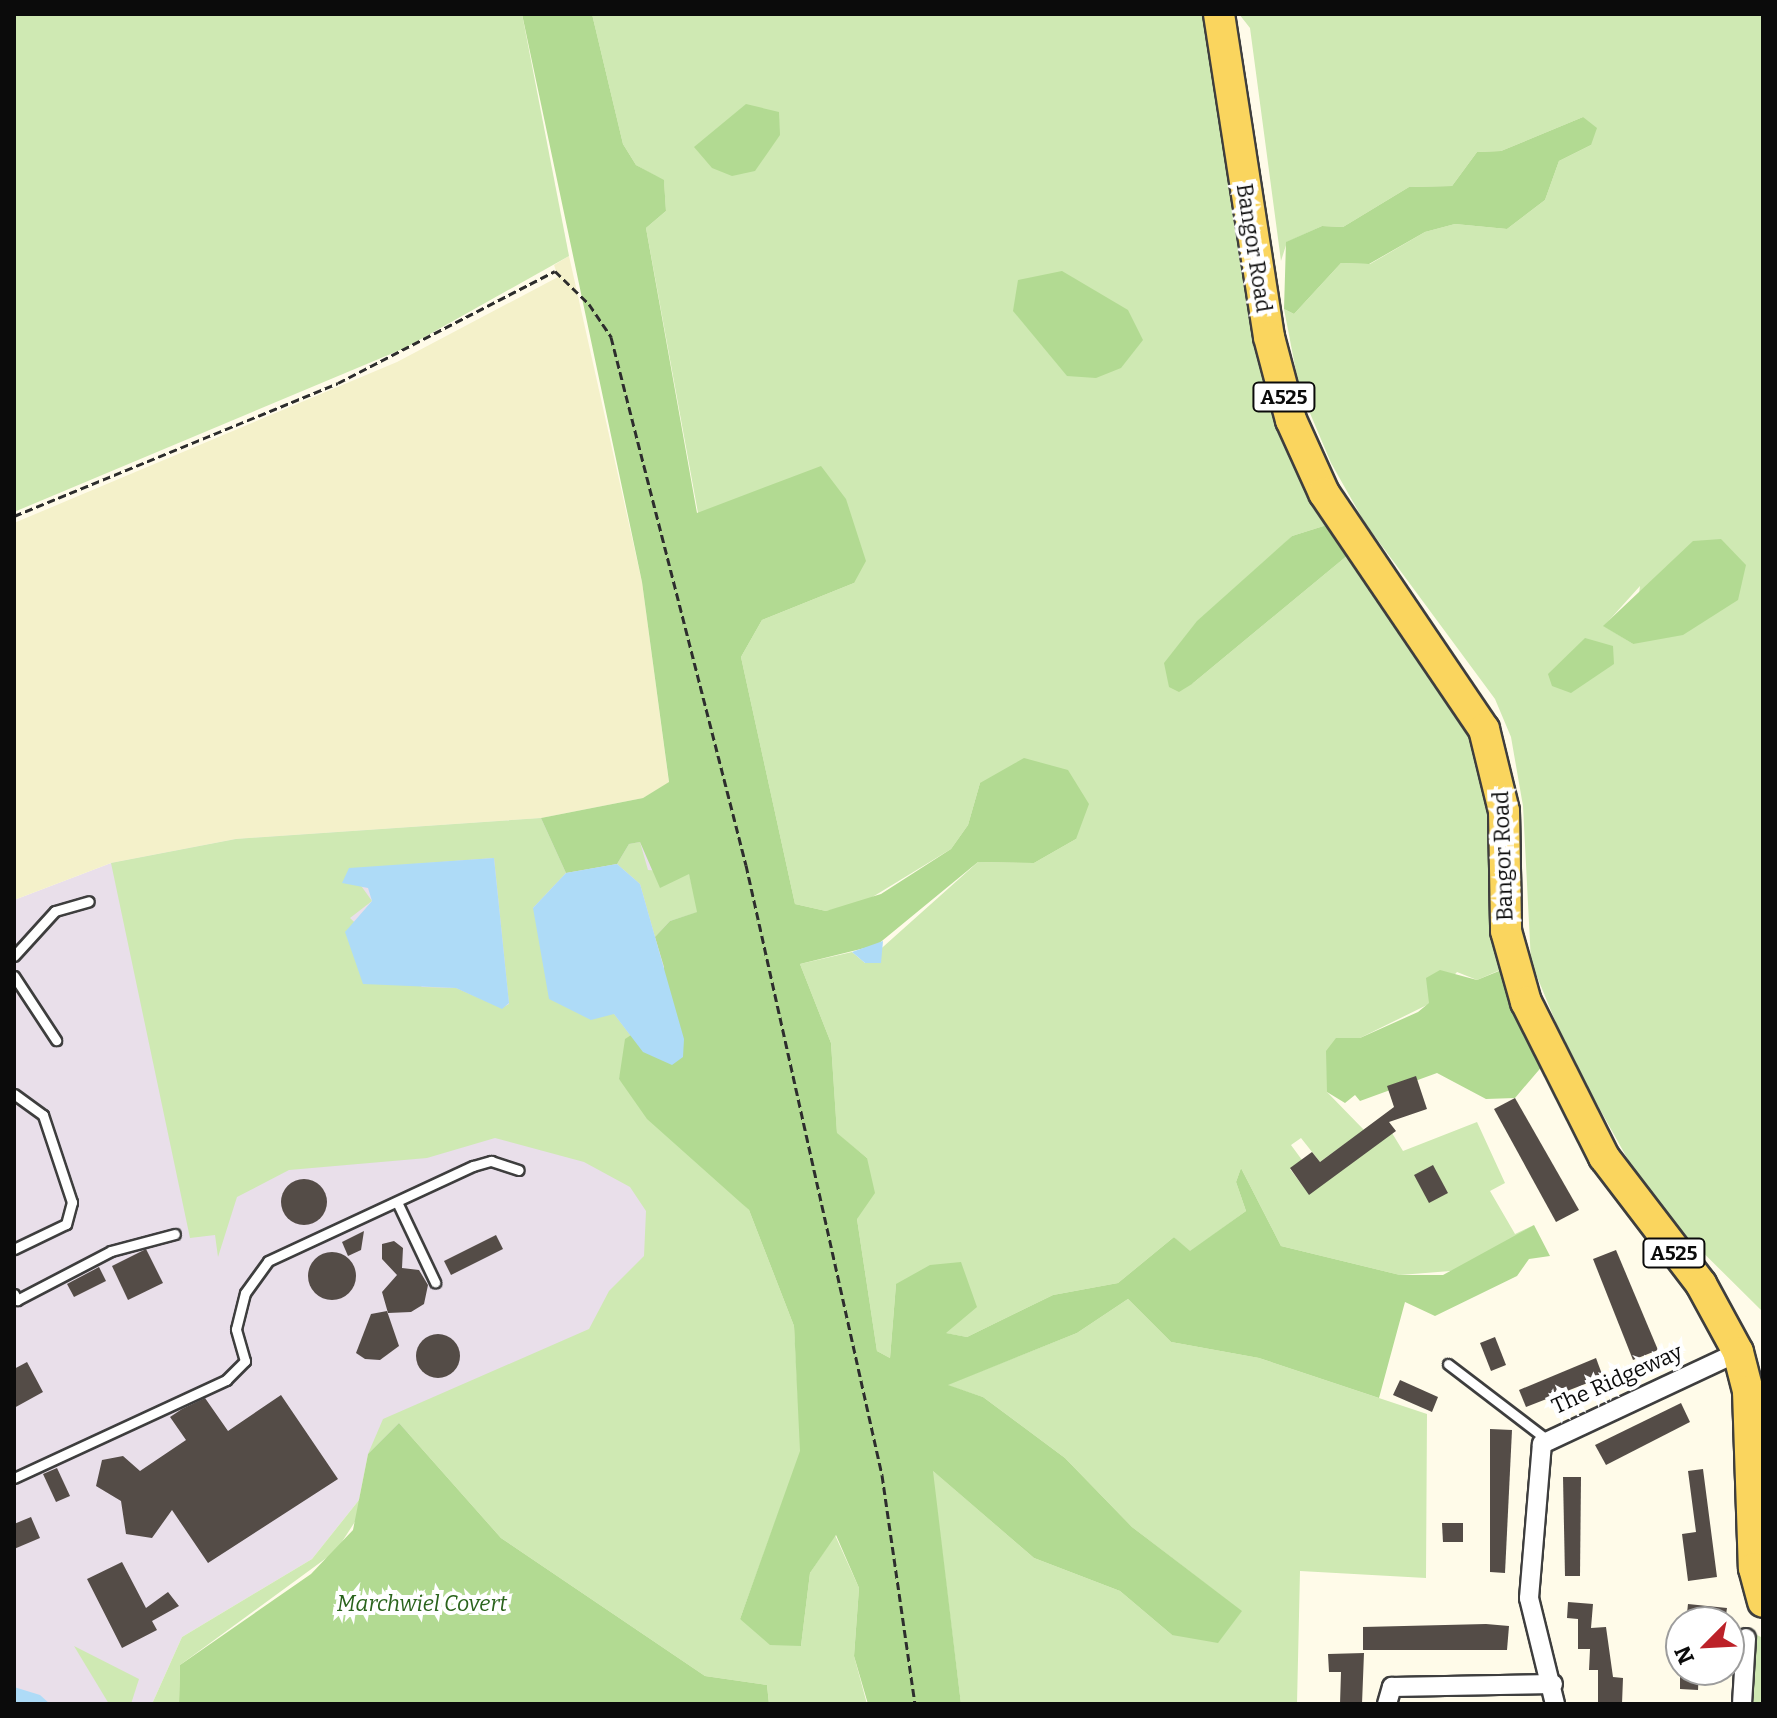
<!DOCTYPE html>
<html>
<head>
<meta charset="utf-8">
<style>
  body { margin:0 }
  #map { position:relative; width:1777px; height:1718px; overflow:hidden; background:#fffbe9; font-family:Bitter,serif }
  div>[style] { position:absolute }
  [style*='--x'] { left:calc(var(--x)*1px); top:calc(var(--y)*1px); width:calc(var(--w)*1px); rotate:calc(var(--a)*1deg) }
  .industrial>* { inset:0; background:#e9dfea }
  .farmland>* { inset:0; background:#f4f1ca }
  .green>* { inset:0; background:#cfe9b3 }
  .forest>* { inset:0; background:#b2da92 }
  .water>* { inset:0; background:#aedbf7 }
  .building>* { inset:0; background:#544c47 }
  .round { border-radius:50% }
  .path>* { height:3px; margin-top:-1.5px; transform-origin:0; background:repeating-linear-gradient(90deg,#2d2d2d 0 8px,transparent 0 12px) }
  .roads { filter:drop-shadow(2px 0 #3e3e3e) drop-shadow(-2px 0 #3e3e3e) drop-shadow(0 2px #3e3e3e) drop-shadow(0 -2px #3e3e3e) }
  .service>* { height:9px; margin:-4.5px; padding:0 4.5px; transform-origin:4.5px; border-radius:4.5px; background:#fff }
  .minor>* { height:18px; margin:-9px; padding:0 9px; transform-origin:9px; border-radius:9px; background:#fff }
  .primary>* { height:30px; margin:-15px; padding:0 15px; transform-origin:15px; border-radius:15px; background:#fad55e }
  span { translate:-50% -50%; white-space:nowrap; text-align:center; line-height:1.15; -webkit-text-stroke:8px #fff; paint-order:stroke }
  .shield-label span { padding:2px 6px; background:#fff; border:2px solid; border-radius:6px; -webkit-text-stroke-width:0 }
  .shield-label { font-size:20px; color:#0b0b0b; font-weight:700 }
  .street-label { font-size:22px; color:#0b0b0b }
  .park-label { font-size:22px; color:#2a631c; font-style:italic }
  .frame { position:absolute; inset:0; border:16px solid #0b0b0b; pointer-events:none }
  .north { position:absolute; left:1665px; top:1606px; width:80px; height:80px; box-sizing:border-box; background:#fff; border:2px solid #9d9d9d; border-radius:50%; rotate:246deg; font-size:22px; font-weight:700; line-height:32px; text-align:center; color:#0b0b0b }
  .north::after { content:''; display:block; margin:auto; width:28px; height:36px; background:#bc2229; clip-path:polygon(50% 0,100% 100%,50% 72%,0 100%) }
</style>
</head>
<body>
<div id="map">
  <div class="industrial">
    <i style="clip-path:polygon(707px 807px,694px 1281px,368px 1454px,359px 1500px,312px 1559px,182px 1637px,152px 1704px,14px 1704px,14px 900px,111px 863px,236px 839px)"></i>
  </div>
  <div class="farmland">
    <i style="clip-path:polygon(569px 256px,642px 582px,669px 783px,643px 798px,541px 818px,236px 839px,111px 863px,14px 900px,14px 523px,397px 362px,558px 277px,554px 265px)"></i>
  </div>
  <div class="green">
    <i style="clip-path:polygon(14px 14px,522px 14px,569px 256px,405px 348px,14px 512px)"></i>
    <i style="clip-path:polygon(592px 14px,1206px 14px,1244px 281px,1279px 424px,1330px 524px,1292px 536px,1254px 574px,1192px 684px,1348px 555px,1470px 734px,1492px 794px,1500px 970px,1477px 980px,1457px 972px,1429px 1004px,1360px 1038px,1327px 1092px,1364px 1130px,1320px 1162px,1301px 1138px,1291px 1145px,1302px 1160px,1290px 1169px,1309px 1194px,1392px 1133px,1403px 1151px,1477px 1122px,1505px 1183px,1490px 1191px,1515px 1234px,1534px 1225px,1463px 1270px,1400px 1275px,1281px 1246px,1241px 1168px,1236px 1182px,1246px 1211px,1190px 1252px,1174px 1237px,1118px 1283px,1053px 1295px,967px 1337px,945px 1333px,896px 1284px,890px 1358px,877px 1351px,857px 1219px,867px 1158px,837px 1134px,831px 1043px,800px 964px,852px 952px,865px 963px,978px 862px,1034px 863px,1076px 839px,980px 783px,968px 825px,951px 849px,861px 904px,826px 911px,795px 904px,741px 657px,762px 620px,854px 583px,698px 513px,646px 228px,666px 211px,664px 181px,636px 165px,623px 144px)"></i>
    <i style="clip-path:polygon(evenodd,1239px 14px,1763px 14px,1763px 1321px,1763px 1312px,1651px 1201px,1568px 1052px,1531px 962px,1523px 806px,1511px 737px,1495px 699px,1365px 523px,1331px 463px,1299px 387px,1284px 309px,1294px 314px,1341px 263px,1370px 264px,1425px 232px,1455px 224px,1507px 229px,1545px 200px,1559px 161px,1591px 145px,1583px 117px,1501px 151px,1477px 152px,1452px 186px,1409px 187px,1343px 227px,1322px 226px,1287px 242px,1281px 261px,1250px 28px,1239px 14px,1640px 586px,1633px 644px,1604px 626px,1640px 586px)"></i>
    <i style="clip-path:polygon(evenodd,541px 818px,566px 873px,533px 908px,631px 1036px,619px 1079px,749px 1210px,794px 1326px,801px 1451px,740px 1619px,801px 1646px,810px 1573px,835px 1535px,859px 1588px,854px 1656px,867px 1704px,769px 1704px,767px 1685px,705px 1676px,501px 1538px,399px 1423px,368px 1454px,383px 1419px,589px 1329px,609px 1291px,644px 1256px,646px 1211px,630px 1187px,584px 1162px,495px 1138px,427px 1158px,289px 1170px,237px 1197px,218px 1257px,215px 1235px,190px 1238px,111px 863px,236px 839px,541px 818px,494px 858px,509px 1004px,502px 1008px,456px 988px,422px 987px,350px 918px,372px 901px,349px 869px,494px 858px)"></i>
    <i style="clip-path:polygon(640px 842px,648px 870px,689px 873px,698px 912px,670px 921px,655px 937px,640px 884px,617px 864px,629px 844px)"></i>
    <i style="clip-path:polygon(1128px 1299px,1171px 1342px,1259px 1358px,1427px 1414px,1426px 1578px,1300px 1571px,1297px 1704px,961px 1704px,932px 1470px,1034px 1558px,1120px 1591px,1172px 1635px,1241px 1611px,1132px 1527px,1065px 1458px,983px 1397px,946px 1385px,1077px 1333px)"></i>
    <i style="clip-path:polygon(359px 1500px,360px 1514px,336px 1551px,180px 1665px,179px 1704px,152px 1704px,182px 1637px,312px 1559px)"></i>
    <i style="clip-path:polygon(1751px 1632px,1763px 1638px,1763px 1704px,1750px 1704px)"></i>
    <i style="clip-path:polygon(74px 1646px,139px 1679px,131px 1704px,109px 1704px)"></i>
  </div>
  <div class="forest">
    <i style="clip-path:polygon(522px 14px,592px 14px,623px 144px,636px 165px,664px 180px,666px 211px,646px 228px,697px 513px,821px 466px,846px 499px,866px 561px,854px 583px,762px 620px,741px 657px,795px 904px,826px 911px,881px 894px,951px 849px,968px 825px,980px 783px,1024px 758px,1068px 770px,1089px 804px,1076px 839px,1034px 863px,978px 862px,877px 945px,800px 964px,831px 1043px,837px 1133px,867px 1158px,875px 1193px,857px 1219px,877px 1351px,890px 1358px,896px 1284px,930px 1265px,961px 1262px,977px 1307px,946px 1333px,967px 1337px,1053px 1295px,1118px 1283px,1174px 1237px,1190px 1251px,1246px 1211px,1236px 1182px,1241px 1168px,1281px 1246px,1400px 1275px,1443px 1275px,1534px 1225px,1550px 1256px,1529px 1259px,1517px 1276px,1435px 1316px,1405px 1302px,1379px 1398px,1259px 1358px,1171px 1342px,1128px 1299px,1077px 1333px,948px 1385px,983px 1397px,1065px 1458px,1132px 1527px,1242px 1611px,1218px 1643px,1172px 1635px,1120px 1591px,1034px 1558px,933px 1471px,961px 1704px,868px 1704px,854px 1656px,859px 1588px,836px 1535px,810px 1573px,801px 1646px,770px 1645px,740px 1619px,800px 1451px,794px 1326px,749px 1210px,647px 1119px,619px 1079px,625px 1039px,657px 1018px,664px 967px,655px 937px,670px 921px,697px 912px,689px 874px,660px 888px,640px 842px,629px 844px,617px 864px,566px 873px,541px 818px,643px 798px,669px 782px,642px 582px)"></i>
    <i style="clip-path:polygon(746px 104px,779px 112px,780px 135px,755px 171px,732px 176px,712px 168px,694px 147px)"></i>
    <i style="clip-path:polygon(1583px 117px,1597px 128px,1591px 145px,1559px 161px,1545px 200px,1507px 229px,1455px 224px,1425px 232px,1369px 264px,1341px 263px,1294px 314px,1284px 309px,1286px 242px,1322px 226px,1343px 227px,1409px 187px,1452px 186px,1477px 152px,1501px 151px)"></i>
    <i style="clip-path:polygon(1062px 271px,1128px 310px,1143px 340px,1121px 368px,1096px 378px,1067px 376px,1013px 311px,1018px 280px)"></i>
    <i style="clip-path:polygon(1330px 524px,1348px 555px,1192px 684px,1179px 692px,1169px 687px,1164px 663px,1197px 621px,1292px 536px)"></i>
    <i style="clip-path:polygon(1721px 539px,1746px 565px,1738px 600px,1683px 635px,1633px 644px,1603px 626px,1693px 541px)"></i>
    <i style="clip-path:polygon(1585px 638px,1613px 646px,1614px 664px,1571px 693px,1552px 686px,1548px 674px)"></i>
    <i style="clip-path:polygon(1498px 933px,1544px 1064px,1515px 1098px,1486px 1099px,1437px 1073px,1360px 1101px,1355px 1095px,1345px 1103px,1327px 1092px,1326px 1051px,1336px 1038px,1360px 1038px,1418px 1012px,1429px 1003px,1426px 978px,1440px 970px,1477px 980px,1499px 971px)"></i>
    <i style="clip-path:polygon(399px 1423px,501px 1538px,705px 1676px,767px 1685px,769px 1704px,179px 1704px,180px 1665px,311px 1574px,353px 1530px,368px 1454px)"></i>
  </div>
  <div class="water">
    <i style="clip-path:polygon(494px 858px,509px 1003px,502px 1009px,456px 988px,363px 984px,345px 932px,372px 901px,368px 888px,342px 883px,349px 868px)"></i>
    <i style="clip-path:polygon(617px 864px,640px 884px,684px 1039px,683px 1057px,672px 1065px,643px 1052px,614px 1014px,591px 1020px,549px 999px,533px 908px,566px 873px)"></i>
    <i style="clip-path:polygon(883px 941px,881px 963px,865px 963px,852px 952px)"></i>
    <i style="clip-path:polygon(14px 1687px,40px 1695px,50px 1704px,14px 1704px)"></i>
  </div>
  <div class="building">
    <i style="clip-path:polygon(1416px 1076px,1427px 1109px,1389px 1122px,1396px 1131px,1309px 1195px,1290px 1168px,1312px 1152px,1320px 1162px,1394px 1107px,1387px 1086px)"></i>
    <i style="clip-path:polygon(1515px 1098px,1579px 1210px,1556px 1222px,1494px 1109px)"></i>
    <i style="clip-path:polygon(1433px 1165px,1448px 1193px,1429px 1203px,1414px 1175px)"></i>
    <i class="round" style="left:281px;top:1179px;width:46px;height:46px"></i>
    <i style="clip-path:polygon(364px 1231px,361px 1250px,348px 1256px,342px 1242px)"></i>
    <i style="clip-path:polygon(496px 1235px,503px 1249px,451px 1275px,444px 1261px)"></i>
    <i style="clip-path:polygon(394px 1241px,403px 1248px,402px 1268px,419px 1270px,428px 1285px,424px 1304px,411px 1312px,388px 1313px,382px 1292px,397px 1275px,382px 1259px,382px 1244px)"></i>
    <i style="clip-path:polygon(146px 1249px,163px 1283px,128px 1300px,112px 1266px)"></i>
    <i style="clip-path:polygon(1616px 1250px,1658px 1350px,1633px 1360px,1593px 1259px)"></i>
    <i class="round" style="left:308px;top:1252px;width:48px;height:48px"></i>
    <i style="clip-path:polygon(99px 1267px,106px 1281px,74px 1297px,67px 1284px)"></i>
    <i style="clip-path:polygon(387px 1311px,399px 1346px,380px 1360px,365px 1359px,356px 1353px,371px 1314px)"></i>
    <i class="round" style="left:416px;top:1334px;width:44px;height:44px"></i>
    <i style="clip-path:polygon(1495px 1337px,1506px 1365px,1491px 1371px,1480px 1343px)"></i>
    <i style="clip-path:polygon(1596px 1358px,1603px 1377px,1526px 1407px,1519px 1390px)"></i>
    <i style="clip-path:polygon(27px 1362px,43px 1392px,14px 1408px,14px 1369px)"></i>
    <i style="clip-path:polygon(1400px 1380px,1438px 1397px,1432px 1412px,1393px 1395px)"></i>
    <i style="clip-path:polygon(281px 1395px,338px 1479px,208px 1563px,172px 1510px,152px 1538px,126px 1534px,121px 1501px,96px 1486px,102px 1460px,123px 1456px,140px 1471px,186px 1440px,170px 1417px,182px 1409px,205px 1398px,228px 1431px)"></i>
    <i style="clip-path:polygon(1681px 1403px,1690px 1422px,1606px 1465px,1595px 1445px)"></i>
    <i style="clip-path:polygon(1490px 1429px,1512px 1430px,1505px 1573px,1490px 1572px)"></i>
    <i style="clip-path:polygon(57px 1468px,70px 1496px,56px 1502px,43px 1474px)"></i>
    <i style="clip-path:polygon(1703px 1469px,1717px 1577px,1688px 1581px,1682px 1534px,1696px 1532px,1688px 1471px)"></i>
    <i style="clip-path:polygon(1563px 1477px,1581px 1477px,1580px 1576px,1565px 1576px)"></i>
    <i style="clip-path:polygon(31px 1517px,40px 1538px,14px 1549px,14px 1524px)"></i>
    <i style="clip-path:polygon(1442px 1523px,1463px 1523px,1463px 1542px,1443px 1542px)"></i>
    <i style="clip-path:polygon(122px 1562px,146px 1608px,168px 1592px,179px 1606px,152px 1621px,157px 1630px,122px 1648px,87px 1579px)"></i>
    <i style="clip-path:polygon(1568px 1602px,1593px 1604px,1591px 1628px,1606px 1627px,1613px 1677px,1623px 1678px,1622px 1704px,1598px 1704px,1598px 1670px,1589px 1670px,1590px 1649px,1578px 1649px,1578px 1619px,1567px 1618px)"></i>
    <i style="clip-path:polygon(1688px 1604px,1727px 1608px,1725px 1622px,1686px 1622px)"></i>
    <i style="clip-path:polygon(1486px 1624px,1509px 1626px,1507px 1650px,1363px 1650px,1363px 1627px)"></i>
    <i style="clip-path:polygon(1364px 1653px,1362px 1704px,1340px 1704px,1341px 1672px,1329px 1672px,1328px 1654px)"></i>
    <i style="clip-path:polygon(1680px 1670px,1699px 1670px,1698px 1690px,1680px 1689px)"></i>
  </div>
  <div class="path">
    <i style="--x:14;--y:516;--w:350;--a:-22.3"></i>
    <i style="--x:338;--y:383;--w:244;--a:-27.3"></i>
    <i style="--x:555;--y:271;--w:47;--a:44.1"></i>
    <i style="--x:589;--y:304;--w:40;--a:56"></i>
    <i style="--x:611;--y:337;--w:545;--a:75.66"></i>
    <i style="--x:746;--y:865;--w:625;--a:77.43"></i>
    <i style="--x:882;--y:1475;--w:231;--a:81.8"></i>
  </div>
  <div class="roads">
    <div class="service">
      <i style="--x:14;--y:956;--w:61;--a:-47.7"></i>
      <i style="--x:55;--y:911;--w:35;--a:-16"></i>
      <i style="--x:14;--y:976;--w:77;--a:56.7"></i>
      <i style="--x:14;--y:1094;--w:36;--a:36"></i>
      <i style="--x:43;--y:1115;--w:92;--a:71.6"></i>
      <i style="--x:72;--y:1202;--w:23;--a:105"></i>
      <i style="--x:66;--y:1224;--w:58;--a:154.3"></i>
      <i style="--x:397;--y:1202;--w:89;--a:64.6"></i>
      <i style="--x:14;--y:1294;--w:7;--a:63"></i>
      <i style="--x:17;--y:1300;--w:106;--a:-27.5"></i>
      <i style="--x:111;--y:1251;--w:66;--a:-14.9"></i>
      <i style="--x:1448;--y:1364;--w:123;--a:37.4"></i>
      <i style="--x:14;--y:1478;--w:234;--a:-24.8"></i>
      <i style="--x:226;--y:1380;--w:27;--a:-45"></i>
      <i style="--x:245;--y:1361;--w:33;--a:-106"></i>
      <i style="--x:236;--y:1329;--w:37;--a:-76"></i>
      <i style="--x:245;--y:1293;--w:39;--a:-54"></i>
      <i style="--x:268;--y:1261;--w:226;--a:-24.9"></i>
      <i style="--x:473;--y:1166;--w:19;--a:-16"></i>
      <i style="--x:491;--y:1161;--w:29;--a:18"></i>
    </div>
    <div class="minor">
      <i style="--x:1387;--y:1704;--w:18;--a:-74"></i>
      <i style="--x:1392;--y:1687;--w:161;--a:-1.1"></i>
      <i style="--x:1555;--y:1704;--w:109;--a:-103.8"></i>
      <i style="--x:1529;--y:1598;--w:155;--a:-85.2"></i>
      <i style="--x:1542;--y:1444;--w:217;--a:-25.1"></i>
      <i style="--x:1742;--y:1704;--w:66;--a:-86.5"></i>
    </div>
    <div class="primary">
      <i style="--x:1219;--y:14;--w:327;--a:81.2"></i>
      <i style="--x:1269;--y:337;--w:86;--a:75.2"></i>
      <i style="--x:1291;--y:420;--w:80;--a:65.7"></i>
      <i style="--x:1324;--y:493;--w:285;--a:55.9"></i>
      <i style="--x:1484;--y:729;--w:84;--a:76.3"></i>
      <i style="--x:1504;--y:811;--w:120;--a:89"></i>
      <i style="--x:1506;--y:931;--w:74;--a:74.3"></i>
      <i style="--x:1526;--y:1002;--w:174;--a:63.3"></i>
      <i style="--x:1604;--y:1157;--w:160;--a:52.6"></i>
      <i style="--x:1701;--y:1284;--w:77;--a:61.4"></i>
      <i style="--x:1738;--y:1352;--w:40;--a:75.6"></i>
      <i style="--x:1748;--y:1391;--w:177;--a:88.1"></i>
      <i style="--x:1754;--y:1568;--w:35;--a:75"></i>
    </div>
  </div>
  <div class="shield-label">
    <span style="left:1284px;top:397px">A525</span>
    <span style="left:1674px;top:1253px">A525</span>
  </div>
  <div class="street-label">
    <span style="left:1254px;top:248px;rotate:81deg">Bangor Road</span>
    <span style="left:1503px;top:856px;rotate:-92deg">Bangor Road</span>
    <span style="left:1617px;top:1379px;rotate:-24deg">The Ridgeway</span>
  </div>
  <div class="park-label">
    <span style="left:422px;top:1604px">Marchwiel Covert</span>
  </div>
  <div class="frame"></div>
  <div class="north">N</div>
</div>
</body>
</html>
